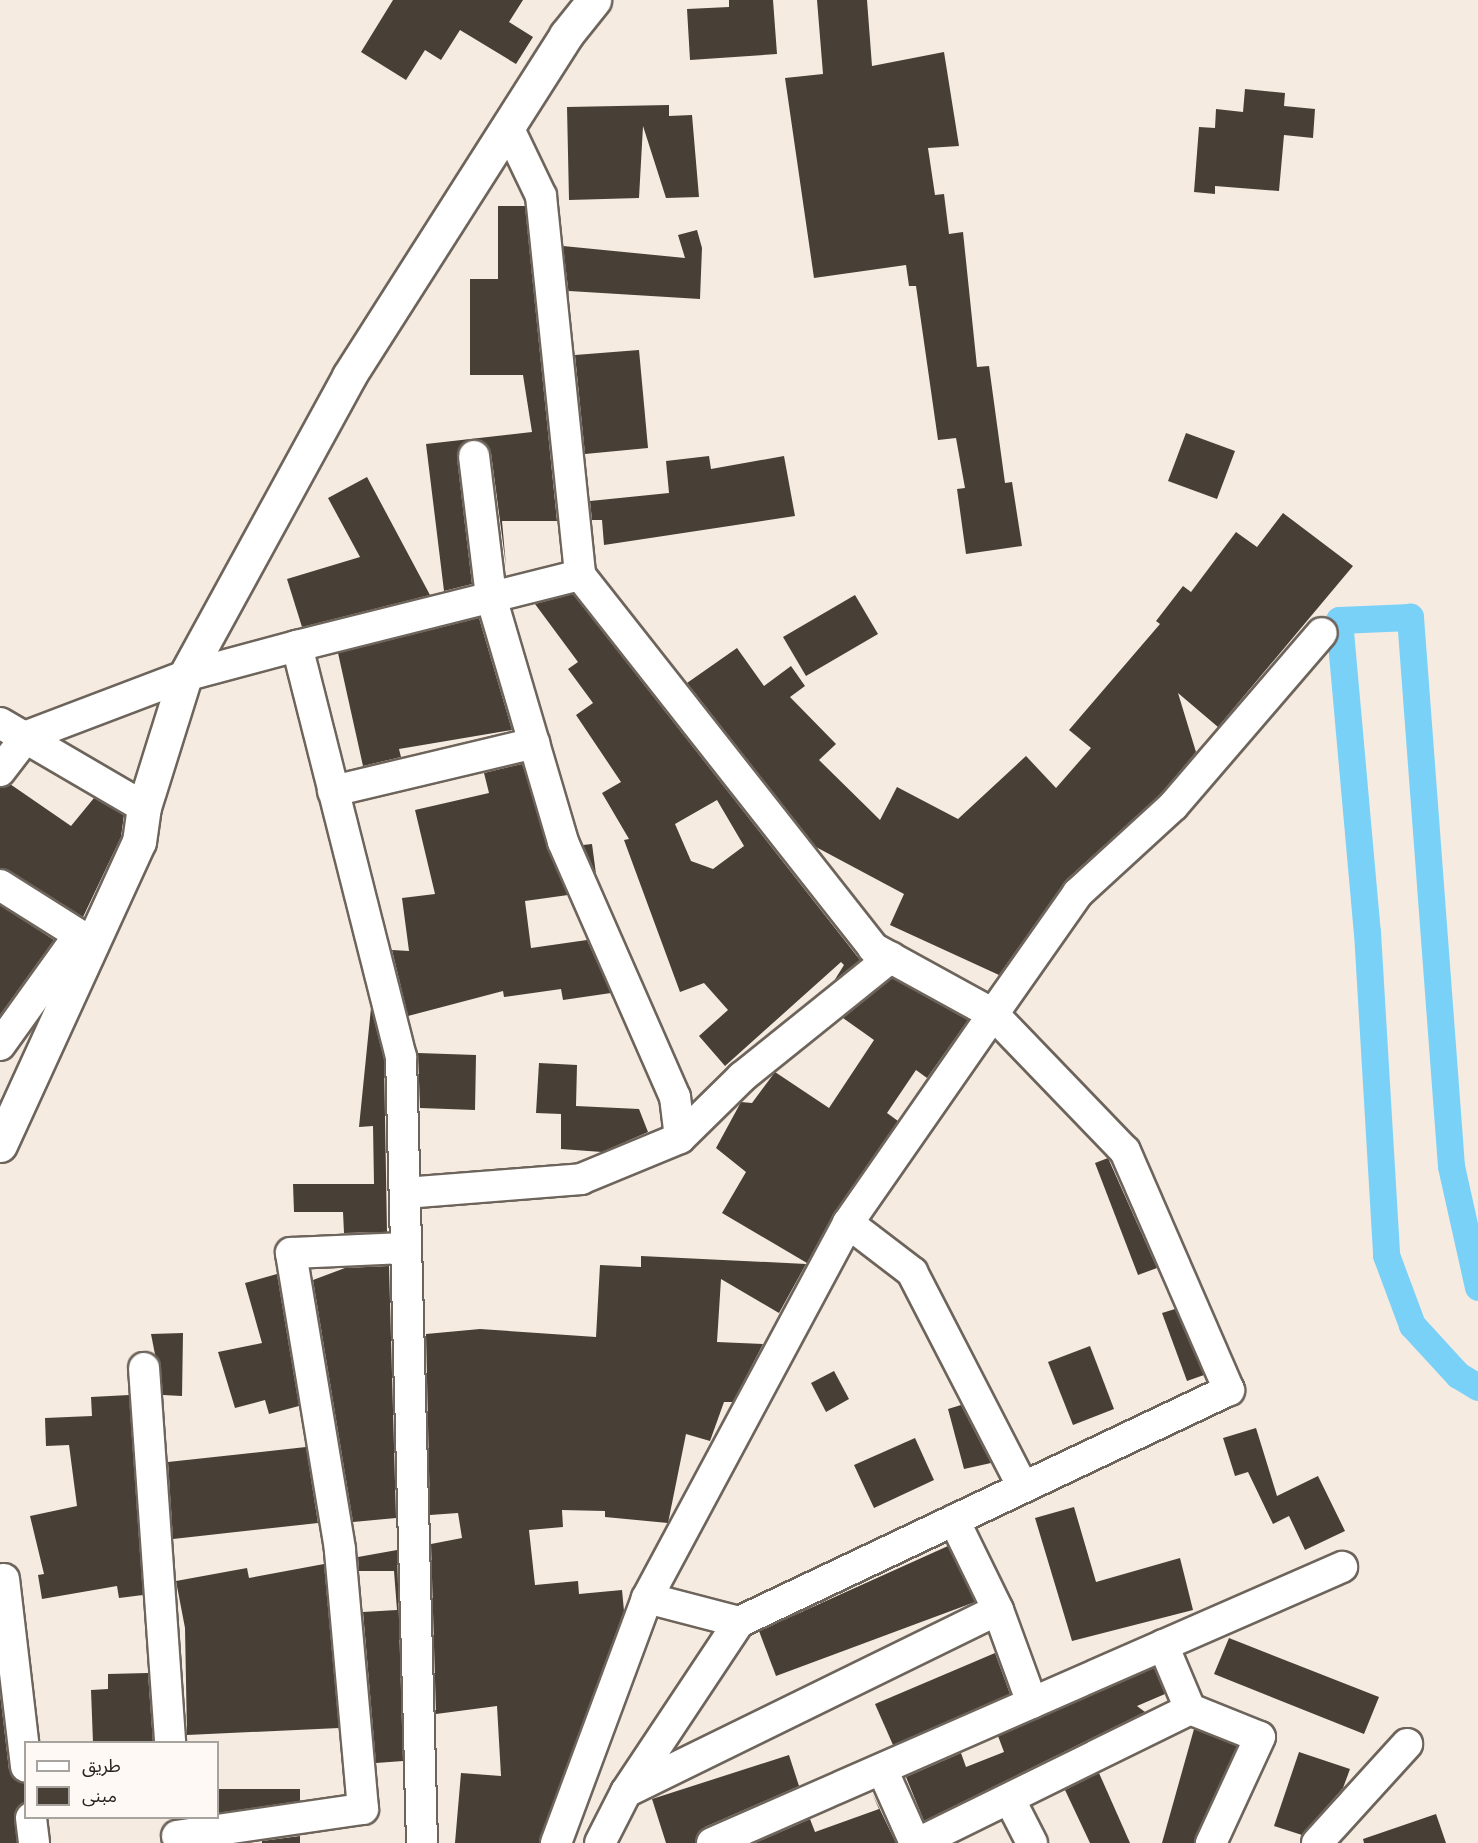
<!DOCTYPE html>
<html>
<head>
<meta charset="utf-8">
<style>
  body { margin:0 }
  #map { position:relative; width:1478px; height:1843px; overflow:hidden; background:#f6ebe0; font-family:"Source Sans 3","Noto Sans Arabic",sans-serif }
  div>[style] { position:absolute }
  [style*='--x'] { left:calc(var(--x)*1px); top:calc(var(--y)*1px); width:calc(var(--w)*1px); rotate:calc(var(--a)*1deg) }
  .canal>* { height:27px; margin:-13.5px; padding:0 13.5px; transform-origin:13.5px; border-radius:13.5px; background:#7ad1f8 }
  .building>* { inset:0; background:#483f36 }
  .roads { filter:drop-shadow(2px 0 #6d645b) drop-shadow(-2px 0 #6d645b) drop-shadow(0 2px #6d645b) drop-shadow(0 -2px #6d645b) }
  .street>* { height:30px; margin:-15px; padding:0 15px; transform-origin:15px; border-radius:15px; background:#fff }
  .secondary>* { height:33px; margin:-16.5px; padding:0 16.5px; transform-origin:16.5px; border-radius:16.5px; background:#fff }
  span { translate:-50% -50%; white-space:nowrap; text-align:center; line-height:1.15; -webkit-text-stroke:6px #fef9f5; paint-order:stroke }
  .legend { position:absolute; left:24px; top:1741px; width:195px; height:78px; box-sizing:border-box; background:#fef9f5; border:2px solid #a7a39f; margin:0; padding:8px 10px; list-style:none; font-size:18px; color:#25211d }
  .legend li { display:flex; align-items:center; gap:12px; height:30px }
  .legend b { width:30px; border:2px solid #a7a39f }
</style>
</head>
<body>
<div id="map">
  <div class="canal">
    <i style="--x:1478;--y:1287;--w:124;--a:-102.6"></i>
    <i style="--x:1451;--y:1166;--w:551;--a:-94.27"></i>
    <i style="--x:1410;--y:617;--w:71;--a:177.6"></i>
    <i style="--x:1339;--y:620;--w:313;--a:84.9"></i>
    <i style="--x:1367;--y:932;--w:324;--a:86.6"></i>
    <i style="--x:1386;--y:1255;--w:75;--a:69.6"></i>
    <i style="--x:1412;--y:1325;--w:68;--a:47.4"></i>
    <i style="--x:1458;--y:1375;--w:23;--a:31"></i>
  </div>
  <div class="building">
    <i style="clip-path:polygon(393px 0,523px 0,509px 22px,533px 37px,516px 64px,460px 30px,441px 60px,425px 50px,406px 80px,361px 52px)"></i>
    <i style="clip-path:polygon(729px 0,773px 0,777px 54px,690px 60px,687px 9px,729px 7px)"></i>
    <i style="clip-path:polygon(817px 0,867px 0,872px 66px,944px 52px,959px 146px,928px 148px,935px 195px,944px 194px,949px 234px,963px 232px,977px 367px,989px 366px,1005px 483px,1012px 482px,1022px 546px,966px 554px,957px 489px,965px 488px,956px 438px,938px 440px,916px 286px,909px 286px,906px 265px,814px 278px,785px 78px,823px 74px)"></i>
    <i style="clip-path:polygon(1245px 89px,1285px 93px,1284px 106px,1315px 109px,1313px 138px,1284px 135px,1279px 191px,1215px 186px,1215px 194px,1194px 192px,1199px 127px,1215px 128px,1216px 109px,1243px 112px)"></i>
    <i style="clip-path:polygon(669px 105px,669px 116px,692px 115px,699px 197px,666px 198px,643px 126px,639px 198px,569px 200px,567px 107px)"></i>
    <i style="clip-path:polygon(498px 206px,525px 206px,557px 521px,502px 521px,506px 566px,491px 453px,481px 440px,464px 442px,457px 458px,472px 584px,444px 591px,426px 444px,532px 432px,523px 375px,470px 375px,470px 279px,498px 279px)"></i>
    <i style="clip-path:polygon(697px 230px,702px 248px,700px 299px,569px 291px,569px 296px,563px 246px,685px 258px,678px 235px)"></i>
    <i style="clip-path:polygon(639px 350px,648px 448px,585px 454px,575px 355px)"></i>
    <i style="clip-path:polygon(1186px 433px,1235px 451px,1217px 499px,1168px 481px)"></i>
    <i style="clip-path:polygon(709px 456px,711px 469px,784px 456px,795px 516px,604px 545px,602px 520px,592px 520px,590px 501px,669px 493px,666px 461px)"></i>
    <i style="clip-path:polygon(367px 477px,430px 595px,302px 627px,287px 579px,360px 557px,328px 498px)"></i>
    <i style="clip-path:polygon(1283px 513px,1353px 566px,1218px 727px,1178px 693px,1196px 752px,1161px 794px,1066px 880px,999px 975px,890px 925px,904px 894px,816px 847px,687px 683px,737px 648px,764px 686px,791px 666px,805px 686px,790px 697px,836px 744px,819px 760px,880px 820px,897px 787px,958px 819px,1026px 756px,1056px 788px,1091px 748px,1069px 730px,1160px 624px,1156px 621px,1183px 586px,1191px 592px,1236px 532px,1257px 547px)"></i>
    <i style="clip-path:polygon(evenodd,573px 594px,860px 960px,834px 981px,844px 965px,841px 962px,725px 1066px,699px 1036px,728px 1010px,704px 983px,680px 992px,624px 840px,629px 839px,602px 793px,621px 782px,576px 715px,593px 703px,568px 669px,578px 662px,535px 604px,573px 594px,717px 800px,744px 846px,713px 869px,691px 861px,675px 824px,717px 800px)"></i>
    <i style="clip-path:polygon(855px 595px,878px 634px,806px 676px,783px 637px)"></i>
    <i style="clip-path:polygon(479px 618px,512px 730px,399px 749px,401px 757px,363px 766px,338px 653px)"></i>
    <i style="clip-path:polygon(522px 764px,568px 895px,525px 901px,531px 948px,587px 940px,611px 993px,563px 1000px,561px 989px,504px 997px,503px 991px,408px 1016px,392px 950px,409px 951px,402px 898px,435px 894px,415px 810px,489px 793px,484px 773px)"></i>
    <i style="clip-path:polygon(10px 784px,71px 826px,94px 798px,124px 815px,121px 837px,83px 917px,0 868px,0 788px)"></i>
    <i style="clip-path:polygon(592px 844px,596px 874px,583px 845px)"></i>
    <i style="clip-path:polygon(0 905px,54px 940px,0 1015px)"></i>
    <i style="clip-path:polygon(892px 978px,968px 1020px,927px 1078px,916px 1070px,887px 1113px,898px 1121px,834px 1213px,807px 1263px,722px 1213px,746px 1172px,716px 1148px,741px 1102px,752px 1103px,775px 1072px,829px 1108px,874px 1040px,843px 1018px)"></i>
    <i style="clip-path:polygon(371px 1008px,384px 1059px,387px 1232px,344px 1233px,343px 1212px,294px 1212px,293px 1184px,374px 1184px,373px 1126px,359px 1127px)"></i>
    <i style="clip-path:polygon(418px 1053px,476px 1055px,475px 1110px,420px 1108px)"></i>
    <i style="clip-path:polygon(539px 1063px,577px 1065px,576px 1106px,639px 1109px,648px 1132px,602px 1152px,561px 1149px,561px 1114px,536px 1113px)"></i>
    <i style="clip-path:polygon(1108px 1158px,1157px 1268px,1138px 1275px,1095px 1163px)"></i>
    <i style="clip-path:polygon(641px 1256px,806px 1264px,779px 1313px,721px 1279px,717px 1342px,763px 1344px,733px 1402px,724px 1402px,710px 1441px,686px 1434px,668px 1523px,605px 1517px,605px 1511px,562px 1510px,563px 1527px,529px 1530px,535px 1585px,578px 1581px,579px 1594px,622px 1590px,624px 1611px,539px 1843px,455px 1843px,461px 1773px,501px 1776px,497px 1706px,436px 1714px,431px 1544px,462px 1538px,458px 1513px,430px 1515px,426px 1334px,480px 1329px,596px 1337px,600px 1265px,641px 1267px)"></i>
    <i style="clip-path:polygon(389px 1266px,396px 1518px,353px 1522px,313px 1280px,345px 1268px)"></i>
    <i style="clip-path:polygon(277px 1274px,299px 1406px,269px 1414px,265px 1400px,235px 1408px,218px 1352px,262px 1343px,245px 1283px)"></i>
    <i style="clip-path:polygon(1175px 1309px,1204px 1375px,1187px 1381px,1162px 1313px)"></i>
    <i style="clip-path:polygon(183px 1333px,182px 1396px,163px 1395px,151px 1334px)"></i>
    <i style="clip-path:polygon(1090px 1346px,1114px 1409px,1073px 1425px,1048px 1362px)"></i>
    <i style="clip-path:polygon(834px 1371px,849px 1399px,826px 1412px,811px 1383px)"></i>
    <i style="clip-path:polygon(129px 1395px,143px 1595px,119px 1598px,117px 1586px,42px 1599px,38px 1575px,44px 1574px,30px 1516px,77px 1506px,69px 1445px,46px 1446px,45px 1418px,92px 1416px,91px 1397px)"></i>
    <i style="clip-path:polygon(961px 1405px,991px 1463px,964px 1469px,948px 1409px)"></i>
    <i style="clip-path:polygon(1256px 1428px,1277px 1496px,1318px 1476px,1345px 1531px,1305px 1550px,1289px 1516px,1273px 1524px,1248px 1472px,1235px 1476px,1223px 1438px)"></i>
    <i style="clip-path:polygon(915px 1438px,934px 1480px,874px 1508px,854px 1465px)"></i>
    <i style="clip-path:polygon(306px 1447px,318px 1523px,173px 1539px,168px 1462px)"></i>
    <i style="clip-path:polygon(1074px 1507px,1096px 1582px,1180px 1558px,1193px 1610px,1072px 1641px,1035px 1518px)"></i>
    <i style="clip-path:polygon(948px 1546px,975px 1602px,776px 1676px,759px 1631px)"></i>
    <i style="clip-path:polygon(397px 1550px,403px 1761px,376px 1763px,363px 1612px,397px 1610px,394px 1571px,359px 1571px,358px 1557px)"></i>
    <i style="clip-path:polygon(324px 1564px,339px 1728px,187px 1735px,185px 1628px,176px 1581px,247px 1568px,249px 1578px)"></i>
    <i style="clip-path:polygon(1229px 1638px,1379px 1697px,1364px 1734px,1214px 1674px)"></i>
    <i style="clip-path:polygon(995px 1653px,1010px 1694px,893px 1745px,875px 1704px)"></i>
    <i style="clip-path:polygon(1154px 1668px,1165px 1694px,1137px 1706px,1145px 1712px,924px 1821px,906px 1777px,961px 1753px,966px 1767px,1004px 1752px,998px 1736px)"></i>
    <i style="clip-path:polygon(148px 1673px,153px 1743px,93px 1743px,91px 1690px,108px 1689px,108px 1674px)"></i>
    <i style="clip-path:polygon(0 1693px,9px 1770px,26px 1784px,26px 1802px,15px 1812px,17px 1843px,0 1843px)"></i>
    <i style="clip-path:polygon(1194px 1729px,1237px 1746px,1194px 1843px,1162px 1843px)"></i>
    <i style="clip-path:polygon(1299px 1752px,1350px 1769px,1343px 1788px,1302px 1835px,1274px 1826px)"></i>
    <i style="clip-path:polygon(789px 1755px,799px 1786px,705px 1827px,695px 1843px,666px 1843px,652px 1799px)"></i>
    <i style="clip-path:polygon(1099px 1773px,1130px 1843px,1090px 1843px,1065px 1790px)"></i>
    <i style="clip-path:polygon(218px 1789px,300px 1789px,300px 1801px,218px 1813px)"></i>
    <i style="clip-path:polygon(872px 1793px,896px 1843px,755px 1843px,810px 1819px,815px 1832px,879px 1809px)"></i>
    <i style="clip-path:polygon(1436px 1814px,1446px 1843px,1364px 1843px,1363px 1839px)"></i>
    <i style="clip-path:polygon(300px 1836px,300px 1843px,262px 1843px,262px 1841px)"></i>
  </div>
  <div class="roads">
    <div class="street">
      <i style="--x:508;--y:127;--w:76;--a:64.4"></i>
      <i style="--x:541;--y:196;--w:381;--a:84.1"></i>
      <i style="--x:580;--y:575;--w:474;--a:51.8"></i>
      <i style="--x:873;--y:948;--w:137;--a:28.8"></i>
      <i style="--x:993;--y:1014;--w:148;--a:-54.9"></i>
      <i style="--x:1078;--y:893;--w:129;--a:-42.5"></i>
      <i style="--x:1173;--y:806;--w:228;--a:-49.3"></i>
      <i style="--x:474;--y:456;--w:142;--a:83.1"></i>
      <i style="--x:491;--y:597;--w:255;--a:73.6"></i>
      <i style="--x:563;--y:842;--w:279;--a:66.3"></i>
      <i style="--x:675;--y:1097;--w:41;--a:83"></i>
      <i style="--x:297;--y:646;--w:292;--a:-14.1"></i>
      <i style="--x:0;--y:723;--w:167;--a:30.3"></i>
      <i style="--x:0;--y:771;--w:44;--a:-52.4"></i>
      <i style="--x:27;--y:736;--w:169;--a:-20.8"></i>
      <i style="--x:185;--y:676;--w:116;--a:-15"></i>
      <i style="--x:297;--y:646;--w:424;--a:75.8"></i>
      <i style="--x:401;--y:1057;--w:786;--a:88.47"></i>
      <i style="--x:333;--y:791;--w:207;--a:-13.4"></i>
      <i style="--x:0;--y:885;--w:109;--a:32.2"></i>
      <i style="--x:0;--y:1045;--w:135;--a:-54.3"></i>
      <i style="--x:405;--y:1193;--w:177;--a:-4.5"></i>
      <i style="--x:581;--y:1179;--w:107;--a:-22.5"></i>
      <i style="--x:680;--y:1138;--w:87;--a:-44.5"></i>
      <i style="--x:742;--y:1077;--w:191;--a:-38.8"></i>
      <i style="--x:848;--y:1223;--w:81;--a:37.4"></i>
      <i style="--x:912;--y:1272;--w:242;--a:62.7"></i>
      <i style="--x:144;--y:1368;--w:375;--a:86"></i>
      <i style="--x:954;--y:1520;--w:100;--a:63.9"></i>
      <i style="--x:998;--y:1610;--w:99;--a:69.9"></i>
      <i style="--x:4;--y:1579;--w:189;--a:83.3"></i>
      <i style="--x:647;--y:1598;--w:95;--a:14.6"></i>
      <i style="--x:1163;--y:1645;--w:69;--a:67.1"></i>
      <i style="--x:1190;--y:1709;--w:75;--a:21.8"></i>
      <i style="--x:1260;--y:1737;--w:117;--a:114.8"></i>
      <i style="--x:882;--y:1769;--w:81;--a:66"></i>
      <i style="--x:626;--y:1792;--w:414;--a:-26.1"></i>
      <i style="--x:1010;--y:1800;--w:48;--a:62.9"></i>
      <i style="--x:31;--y:1818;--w:25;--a:83"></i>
      <i style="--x:177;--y:1836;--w:188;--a:-8.3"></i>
      <i style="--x:363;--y:1809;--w:261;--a:-95.1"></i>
      <i style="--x:340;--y:1549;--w:300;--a:-99.4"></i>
      <i style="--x:291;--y:1253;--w:115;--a:-2.5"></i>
      <i style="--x:556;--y:1843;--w:261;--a:-69.6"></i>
      <i style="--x:647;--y:1598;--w:425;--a:-61.8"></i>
      <i style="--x:848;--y:1223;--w:254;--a:-55.2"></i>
      <i style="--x:993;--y:1014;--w:190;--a:46.1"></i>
      <i style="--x:1125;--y:1151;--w:261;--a:66.5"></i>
      <i style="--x:1229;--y:1390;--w:542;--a:154.66"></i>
      <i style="--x:739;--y:1622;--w:204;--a:123.6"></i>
      <i style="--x:626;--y:1792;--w:57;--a:117"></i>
      <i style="--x:712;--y:1843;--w:688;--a:-23.66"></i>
      <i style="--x:918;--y:1843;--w:303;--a:-26.2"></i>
      <i style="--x:1317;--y:1843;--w:134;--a:-47.7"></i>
    </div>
    <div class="secondary">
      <i style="--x:0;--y:1145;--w:333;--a:-65.4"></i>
      <i style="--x:139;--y:842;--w:35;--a:-82"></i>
      <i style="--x:144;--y:807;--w:137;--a:-72.6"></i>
      <i style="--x:185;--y:676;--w:342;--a:-61.3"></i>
      <i style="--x:349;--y:376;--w:404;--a:-57.5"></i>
      <i style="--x:566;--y:35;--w:45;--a:-51.3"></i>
    </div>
  </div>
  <ul class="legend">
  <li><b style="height:8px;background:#fff"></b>طريق</li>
  <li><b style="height:16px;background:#483f36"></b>مبنى</li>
  </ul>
</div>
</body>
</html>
